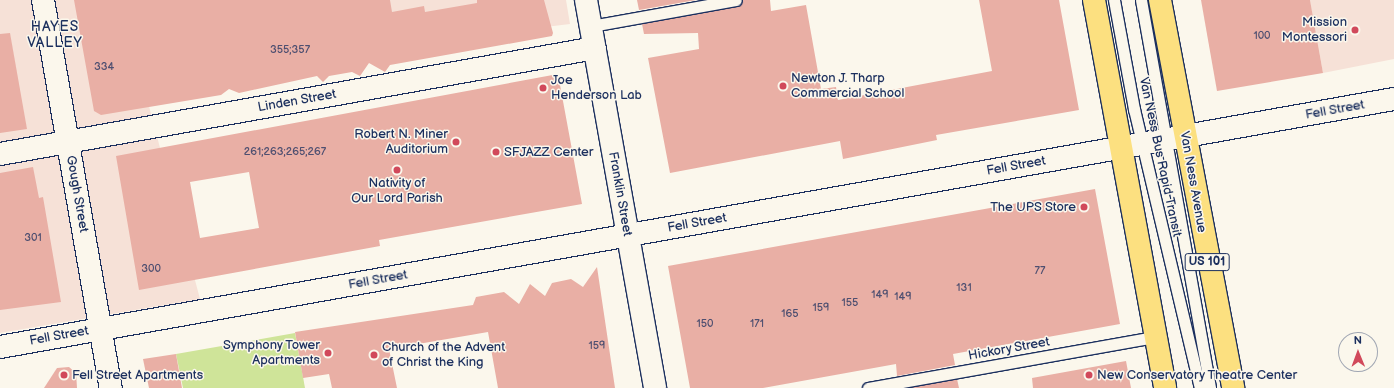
<!DOCTYPE html>
<html>
<head>
<meta charset="utf-8">
<style>
  body { margin:0 }
  #map { position:relative; width:1394px; height:388px; overflow:hidden; background:#fbf7ec; font-family:"Balsamiq Sans",sans-serif }
  div>[style] { position:absolute }
  [style*='--x'] { left:calc(var(--x)*1px); top:calc(var(--y)*1px); width:calc(var(--w)*1px); rotate:calc(var(--a)*1deg) }
  .built>* { inset:0; background:#f6e1d7 }
  .green>* { inset:0; background:#cfe499 }
  .building>* { inset:0; background:#e9afa5 }
  .roads { filter:drop-shadow(1px 0 #1b2f5e) drop-shadow(-1px 0 #1b2f5e) drop-shadow(0 1px #1b2f5e) drop-shadow(0 -1px #1b2f5e) }
  .lane>* { height:11px; margin:-5.5px; padding:0 5.5px; transform-origin:5.5px; border-radius:5.5px; background:#fbf7ec }
  .street>* { height:22px; margin:-11px; padding:0 11px; transform-origin:11px; border-radius:11px; background:#fbf7ec }
  .secondary>* { height:22px; margin:-11px; padding:0 11px; transform-origin:11px; border-radius:11px; background:#fbf7ec }
  .highway>* { height:22px; margin:-11px; padding:0 11px; transform-origin:11px; border-radius:11px; background:#fce080 }
  .dots>* { width:11px; height:11px; translate:-50% -50%; box-sizing:border-box; border:2px solid #fbf7ec; border-radius:50% }
  span { translate:-50% -50%; white-space:nowrap; text-align:center; line-height:1.15; -webkit-text-stroke:3px #fbf7ec; paint-order:stroke }
  .number-label { font-size:11px; color:#4e4f70 }
  .number-label span { -webkit-text-stroke-width:0 }
  .shield-label span { padding:1px 3px; background:#fbf7ec; border:1px solid; border-radius:3px; -webkit-text-stroke-width:0 }
  .shield-label { font-size:12px; color:#1b2f5e; font-weight:700 }
  .poi-label { font-size:13px; color:#1b2f5e }
  .right { translate:-100% -50%; text-align:right }
  .left { translate:0 -50%; text-align:left }
  .street-label { font-size:13px; color:#1b2f5e }
  .neighbourhood-label { font-size:14px; color:#1b2f5e; letter-spacing:1px }
  .north { position:absolute; left:1338px; top:332px; width:40px; height:40px; box-sizing:border-box; background:#fbf7ec; border:1px solid #a1a7b3; border-radius:50%; rotate:359deg; font-size:11px; font-weight:700; line-height:16px; text-align:center; color:#1b2f5e }
  .north::after { content:''; display:block; margin:auto; width:14px; height:18px; background:#d1495b; clip-path:polygon(50% 0,100% 100%,50% 72%,0 100%) }
</style>
</head>
<body>
<div id="map">
  <div class="built">
    <i style="clip-path:polygon(0 0,566px 0,570px 24px,141px 76px,200px 299px,0 333px)"></i>
    <i style="clip-path:polygon(1310px 0,1394px 0,1394px 59px,1323px 73px)"></i>
  </div>
  <div class="green">
    <i style="clip-path:polygon(295px 333px,305px 388px,183px 388px,176px 354px)"></i>
  </div>
  <div class="building">
    <i style="clip-path:polygon(74px 0,390px 0,392px 12px,424px 6px,425px 12px,477px 3px,477px 0,544px 0,553px 33px,552px 36px,390px 65px,385px 72px,369px 63px,360px 76px,352px 72px,329px 76px,323px 82px,317px 76px,239px 93px,229px 89px,221px 95px,101px 115px,94px 111px)"></i>
    <i style="clip-path:polygon(637px 0,696px 0,639px 10px)"></i>
    <i style="clip-path:polygon(743px 0,770px 0,771px 11px,806px 5px,821px 89px,836px 87px,838px 100px,992px 71px,979px 0,1059px 0,1079px 110px,936px 135px,937px 140px,843px 159px,840px 141px,670px 173px,648px 58px,699px 49px,698px 33px,644px 34px,642px 24px,737px 7px)"></i>
    <i style="clip-path:polygon(1201px 0,1310px 0,1323px 73px,1217px 91px)"></i>
    <i style="clip-path:polygon(10px 33px,27px 129px,0 133px,0 34px)"></i>
    <i style="clip-path:polygon(evenodd,558px 74px,582px 204px,379px 240px,380px 246px,139px 290px,116px 156px,558px 74px,249px 172px,259px 228px,200px 238px,190px 182px,249px 172px)"></i>
    <i style="clip-path:polygon(33px 167px,39px 198px,43px 197px,61px 302px,0 310px,0 173px)"></i>
    <i style="clip-path:polygon(1095px 189px,1120px 324px,953px 354px,955px 365px,897px 376px,896px 364px,763px 388px,690px 388px,668px 266px)"></i>
    <i style="clip-path:polygon(597px 267px,615px 388px,498px 388px,488px 332px,389px 349px,397px 388px,332px 388px,329px 374px,303px 378px,295px 332px,473px 305px,476px 297px,504px 292px,519px 304px,530px 284px,545px 296px,552px 283px,571px 279px,583px 287px)"></i>
    <i style="clip-path:polygon(176px 354px,182px 388px,149px 388px,143px 359px)"></i>
    <i style="clip-path:polygon(1126px 361px,1131px 388px,1033px 388px,1032px 378px)"></i>
    <i style="clip-path:polygon(69px 367px,76px 373px,77px 388px,44px 388px,57px 368px)"></i>
    <i style="clip-path:polygon(957px 379px,959px 388px,908px 388px)"></i>
  </div>
  <div class="roads">
    <div class="lane">
      <i style="--x:1114;--y:0;--w:111;--a:79.6"></i>
      <i style="--x:1134;--y:109;--w:287;--a:76.7"></i>
      <i style="--x:1141;--y:0;--w:394;--a:79.9"></i>
      <i style="--x:591;--y:26;--w:147;--a:-10.2"></i>
      <i style="--x:868;--y:388;--w:291;--a:-10.1"></i>
    </div>
    <div class="street">
      <i style="--x:0;--y:154;--w:604;--a:-10.1"></i>
    </div>
    <div class="secondary">
      <i style="--x:43;--y:0;--w:394;--a:80.1"></i>
      <i style="--x:586;--y:0;--w:394;--a:79.9"></i>
      <i style="--x:0;--y:347;--w:1416;--a:-10.09"></i>
    </div>
    <div class="highway">
      <i style="--x:1094;--y:0;--w:394;--a:79.6"></i>
      <i style="--x:1160;--y:0;--w:395;--a:79.3"></i>
    </div>
  </div>
  <div class="dots">
    <i style="left:1355px;top:30px;background:#d1495b"></i>
    <i style="left:783px;top:86px;background:#d1495b"></i>
    <i style="left:543px;top:88px;background:#d1495b"></i>
    <i style="left:456px;top:142px;background:#d1495b"></i>
    <i style="left:496px;top:152px;background:#d1495b"></i>
    <i style="left:397px;top:170px;background:#d1495b"></i>
    <i style="left:1084px;top:207px;background:#d1495b"></i>
    <i style="left:328px;top:353px;background:#d1495b"></i>
    <i style="left:374px;top:355px;background:#d1495b"></i>
    <i style="left:64px;top:375px;background:#d1495b"></i>
    <i style="left:1089px;top:375px;background:#d1495b"></i>
  </div>
  <div class="number-label">
    <span style="left:1262px;top:36px">100</span>
    <span style="left:290px;top:50px">355;357</span>
    <span style="left:104px;top:67px">334</span>
    <span style="left:285px;top:152px">261;263;265;267</span>
    <span style="left:33px;top:238px">301</span>
    <span style="left:151px;top:269px">300</span>
    <span style="left:1040px;top:271px">77</span>
    <span style="left:964px;top:288px">131</span>
    <span style="left:880px;top:295px">149</span>
    <span style="left:903px;top:297px">149</span>
    <span style="left:850px;top:303px">155</span>
    <span style="left:821px;top:308px">159</span>
    <span style="left:790px;top:314px">165</span>
    <span style="left:705px;top:324px">150</span>
    <span style="left:757px;top:324px">171</span>
    <span style="left:597px;top:346px">159</span>
  </div>
  <div class="shield-label">
    <span style="left:1207px;top:262px">US 101</span>
  </div>
  <div class="poi-label">
    <span class="right" style="left:1347px;top:30px">Mission<br>Montessori</span>
    <span class="left" style="left:791px;top:86px">Newton J. Tharp<br>Commercial School</span>
    <span class="left" style="left:551px;top:88px">Joe<br>Henderson Lab</span>
    <span class="right" style="left:448px;top:142px">Robert N. Miner<br>Auditorium</span>
    <span class="left" style="left:504px;top:152px">SFJAZZ Center</span>
    <span style="left:397px;top:191px">Nativity of<br>Our Lord Parish</span>
    <span class="right" style="left:1076px;top:207px">The UPS Store</span>
    <span class="right" style="left:320px;top:353px">Symphony Tower<br>Apartments</span>
    <span class="left" style="left:382px;top:355px">Church of the Advent<br>of Christ the King</span>
    <span class="left" style="left:72px;top:375px">Fell Street Apartments</span>
    <span class="left" style="left:1097px;top:375px">New Conservatory Theatre Center</span>
  </div>
  <div class="street-label">
    <span style="left:297px;top:101px;rotate:-10deg">Linden Street</span>
    <span style="left:1335px;top:110px;rotate:-10deg">Fell Street</span>
    <span style="left:1160px;top:157px;rotate:78deg">Van Ness Bus Rapid Transit</span>
    <span style="left:1016px;top:166px;rotate:-10deg">Fell Street</span>
    <span style="left:1193px;top:182px;rotate:80deg">Van Ness Avenue</span>
    <span style="left:77px;top:194px;rotate:80deg">Gough Street</span>
    <span style="left:620px;top:194px;rotate:80deg">Franklin Street</span>
    <span style="left:697px;top:223px;rotate:-10deg">Fell Street</span>
    <span style="left:378px;top:280px;rotate:-10deg">Fell Street</span>
    <span style="left:59px;top:336px;rotate:-10deg">Fell Street</span>
    <span style="left:1009px;top:349px;rotate:-10deg">Hickory Street</span>
  </div>
  <div class="neighbourhood-label">
    <span style="left:55px;top:35px">HAYES<br>VALLEY</span>
  </div>
  <div class="north">N</div>
</div>
</body>
</html>
